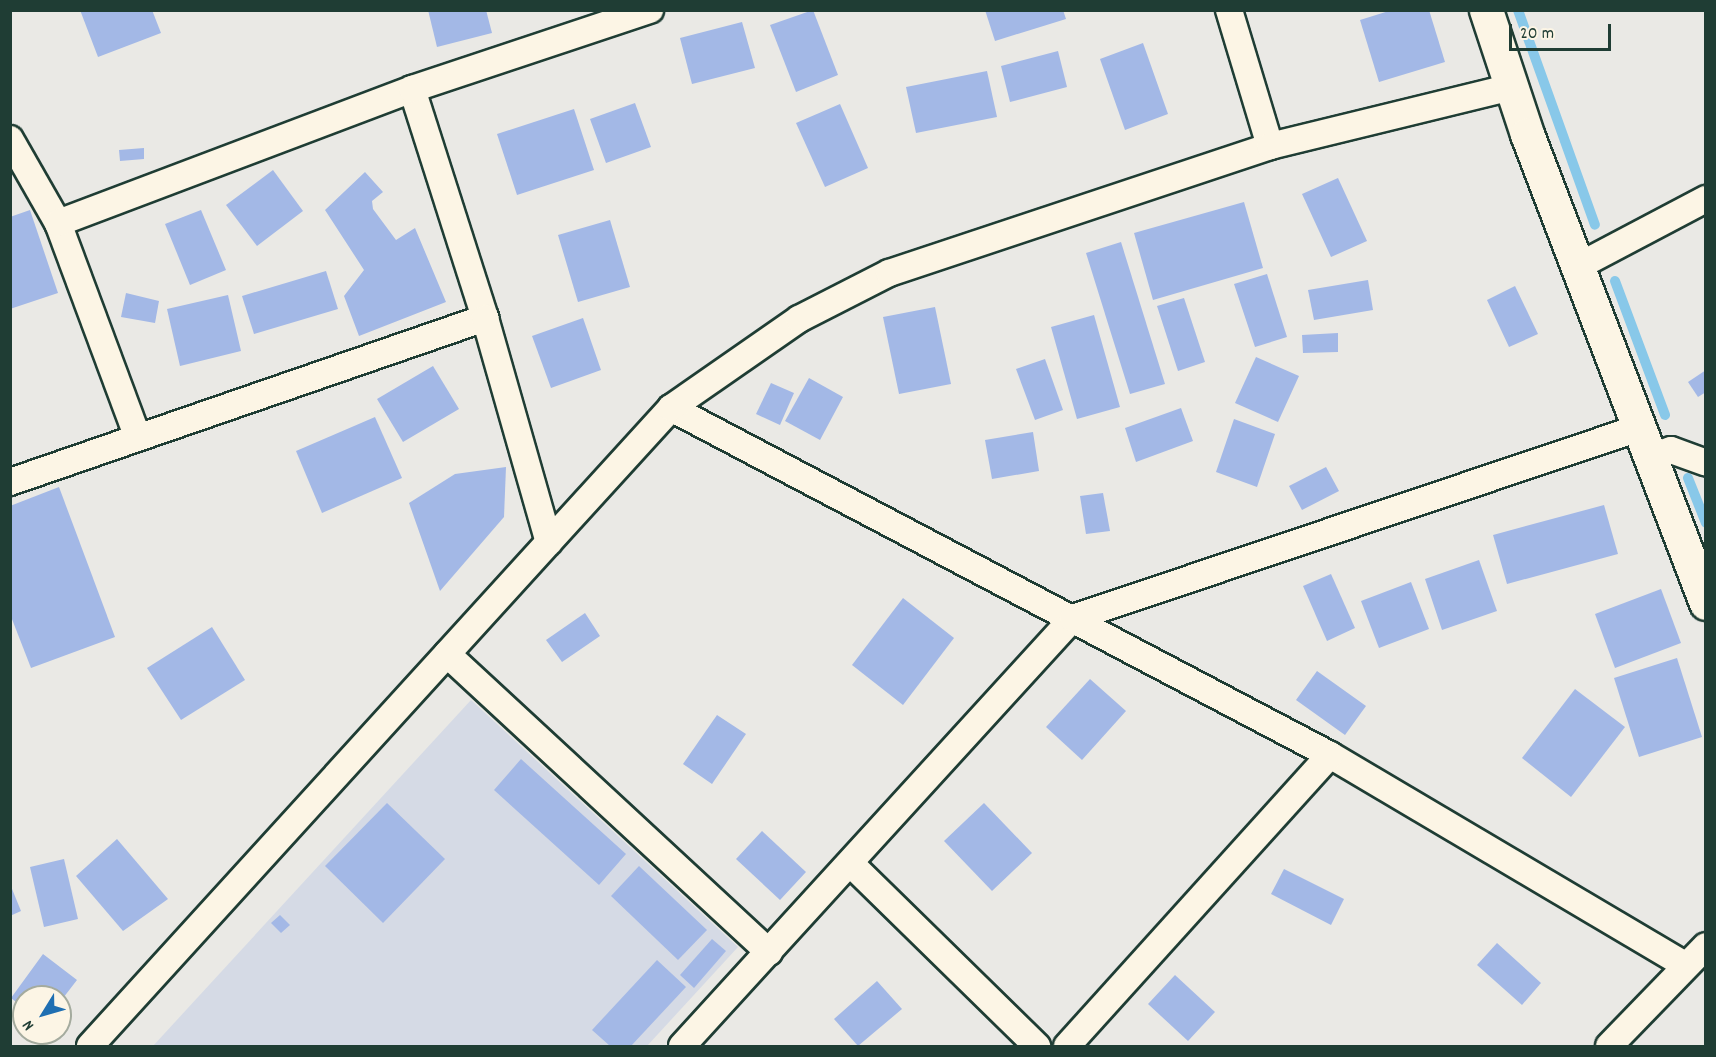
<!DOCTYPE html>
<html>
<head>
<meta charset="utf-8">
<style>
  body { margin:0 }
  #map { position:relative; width:1716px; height:1057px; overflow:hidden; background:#eae9e5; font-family:Dekko,sans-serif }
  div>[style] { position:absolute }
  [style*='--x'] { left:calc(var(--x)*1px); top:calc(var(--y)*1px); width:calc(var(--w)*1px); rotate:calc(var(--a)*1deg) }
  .built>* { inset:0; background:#d5dae5 }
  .stream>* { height:10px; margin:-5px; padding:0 5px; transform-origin:5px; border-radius:5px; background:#88c8e9 }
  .building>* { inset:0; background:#a3b8e6 }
  .roads { filter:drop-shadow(2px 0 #1f3d34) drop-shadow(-2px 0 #1f3d34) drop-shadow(0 2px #1f3d34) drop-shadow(0 -2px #1f3d34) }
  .street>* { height:26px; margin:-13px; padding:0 13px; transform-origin:13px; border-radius:13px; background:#fcf5e5 }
  .secondary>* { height:33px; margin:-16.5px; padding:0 16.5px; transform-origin:16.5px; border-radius:16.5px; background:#fcf5e5 }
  span { translate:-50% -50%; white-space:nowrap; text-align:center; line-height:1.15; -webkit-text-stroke:4.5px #fcf5e5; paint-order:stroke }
  .frame { position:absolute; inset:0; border:12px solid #1f3d34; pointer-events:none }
  .north { position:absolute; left:12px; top:985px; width:60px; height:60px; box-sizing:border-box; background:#fcf5e5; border:2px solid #a4ab9e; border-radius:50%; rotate:233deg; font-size:16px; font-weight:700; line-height:24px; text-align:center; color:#1f3d34 }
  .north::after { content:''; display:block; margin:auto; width:21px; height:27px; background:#1f6fb2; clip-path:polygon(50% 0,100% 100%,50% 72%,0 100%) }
  .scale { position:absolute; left:1509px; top:24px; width:102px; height:27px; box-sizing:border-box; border:3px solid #1f3d34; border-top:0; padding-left:8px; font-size:18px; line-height:21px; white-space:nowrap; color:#1f3d34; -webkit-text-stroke:4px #fcf5e5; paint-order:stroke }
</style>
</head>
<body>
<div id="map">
  <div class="built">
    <i style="clip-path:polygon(471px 700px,738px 947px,647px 1046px,153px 1046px)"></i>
  </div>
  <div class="stream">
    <i style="--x:1518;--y:10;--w:228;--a:70.3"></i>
    <i style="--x:1615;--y:281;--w:143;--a:69.5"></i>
    <i style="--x:1688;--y:478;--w:48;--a:68.2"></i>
  </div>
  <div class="building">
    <i style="clip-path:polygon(80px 10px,152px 10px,161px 33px,98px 57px)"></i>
    <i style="clip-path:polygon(428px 10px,486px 10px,492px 33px,437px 47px)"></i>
    <i style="clip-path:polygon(813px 10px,838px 75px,796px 92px,770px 25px)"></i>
    <i style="clip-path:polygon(985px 10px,1063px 10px,1066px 19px,995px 41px)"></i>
    <i style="clip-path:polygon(1392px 10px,1429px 10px,1445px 62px,1379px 82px,1360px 20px)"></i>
    <i style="clip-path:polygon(742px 22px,755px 68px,692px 84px,680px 38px)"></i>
    <i style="clip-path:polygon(1143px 43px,1168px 114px,1125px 130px,1100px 59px)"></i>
    <i style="clip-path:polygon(1058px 51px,1067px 87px,1010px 102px,1001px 66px)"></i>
    <i style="clip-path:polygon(987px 71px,997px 117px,916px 133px,906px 87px)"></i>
    <i style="clip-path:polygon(635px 103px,651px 147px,606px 163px,590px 119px)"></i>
    <i style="clip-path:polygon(840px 104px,868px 168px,825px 187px,796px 123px)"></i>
    <i style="clip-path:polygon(574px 109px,594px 170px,517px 195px,497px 134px)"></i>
    <i style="clip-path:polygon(144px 148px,144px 159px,120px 161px,119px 150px)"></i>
    <i style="clip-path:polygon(273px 170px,303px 211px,257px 246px,226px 205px)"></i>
    <i style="clip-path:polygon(365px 172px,383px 192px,372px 201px,373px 209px,396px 240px,415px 228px,446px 302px,359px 336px,344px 296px,364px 270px,325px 210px)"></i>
    <i style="clip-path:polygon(1338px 178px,1367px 241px,1331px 257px,1302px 194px)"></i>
    <i style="clip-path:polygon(1244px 202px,1263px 268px,1153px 300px,1134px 233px)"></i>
    <i style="clip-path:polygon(30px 210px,58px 293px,10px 309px,10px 217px)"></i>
    <i style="clip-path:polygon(201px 210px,226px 270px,190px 285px,165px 224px)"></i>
    <i style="clip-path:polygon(610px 220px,630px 287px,578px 302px,558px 235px)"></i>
    <i style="clip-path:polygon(1121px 242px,1165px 384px,1130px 394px,1086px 253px)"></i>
    <i style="clip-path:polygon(326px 271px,338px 309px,254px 334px,242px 296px)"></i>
    <i style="clip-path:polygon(1267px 274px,1287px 337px,1255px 347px,1234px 284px)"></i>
    <i style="clip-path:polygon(1368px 280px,1373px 310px,1314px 320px,1308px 290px)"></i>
    <i style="clip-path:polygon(1515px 286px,1538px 334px,1509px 347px,1487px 300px)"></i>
    <i style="clip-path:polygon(126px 293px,159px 301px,155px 323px,121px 317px)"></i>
    <i style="clip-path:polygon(228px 295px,241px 351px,180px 366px,167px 309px)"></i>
    <i style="clip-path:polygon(1184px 298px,1205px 362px,1178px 371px,1157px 306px)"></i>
    <i style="clip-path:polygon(935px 307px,951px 384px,899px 394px,883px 317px)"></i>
    <i style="clip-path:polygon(1094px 315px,1120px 407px,1077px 419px,1051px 327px)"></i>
    <i style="clip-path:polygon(583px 318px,601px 370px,551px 388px,532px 336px)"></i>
    <i style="clip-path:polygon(1338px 333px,1338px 352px,1303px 353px,1302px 335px)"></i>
    <i style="clip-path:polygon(1256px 357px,1299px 376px,1278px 422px,1235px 403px)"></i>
    <i style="clip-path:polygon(1045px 359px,1063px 410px,1035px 420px,1016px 369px)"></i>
    <i style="clip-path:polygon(433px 366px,459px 409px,403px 442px,377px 399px)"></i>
    <i style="clip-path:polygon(1706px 370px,1706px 392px,1698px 397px,1688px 382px)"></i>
    <i style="clip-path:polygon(809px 378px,843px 397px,820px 440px,785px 421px)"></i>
    <i style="clip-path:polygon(771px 383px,794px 393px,780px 425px,756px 414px)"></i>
    <i style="clip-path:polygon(1181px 408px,1193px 441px,1136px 462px,1125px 428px)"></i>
    <i style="clip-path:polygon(375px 417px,402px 478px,322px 513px,296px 451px)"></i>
    <i style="clip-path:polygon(1234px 419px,1275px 434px,1257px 487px,1216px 472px)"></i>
    <i style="clip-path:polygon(1033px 432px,1039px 471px,992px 479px,985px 440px)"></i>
    <i style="clip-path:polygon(506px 467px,504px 517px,440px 591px,409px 503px,455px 474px)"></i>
    <i style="clip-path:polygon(1326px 467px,1339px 491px,1302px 510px,1289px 486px)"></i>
    <i style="clip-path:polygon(59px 487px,115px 637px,31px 668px,10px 614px,10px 506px)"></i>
    <i style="clip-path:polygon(1103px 493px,1110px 531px,1086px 534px,1080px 496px)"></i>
    <i style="clip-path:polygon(1604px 505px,1618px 554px,1507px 584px,1493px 535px)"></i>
    <i style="clip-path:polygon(1479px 560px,1497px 611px,1442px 630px,1425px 579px)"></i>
    <i style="clip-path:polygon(1331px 574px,1355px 628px,1327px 641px,1303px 586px)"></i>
    <i style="clip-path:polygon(1411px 582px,1429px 629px,1379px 648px,1361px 601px)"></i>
    <i style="clip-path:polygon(1661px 589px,1681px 643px,1615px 668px,1595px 614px)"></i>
    <i style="clip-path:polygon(903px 598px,954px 638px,903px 705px,852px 665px)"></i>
    <i style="clip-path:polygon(585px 613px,600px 636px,562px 662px,546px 640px)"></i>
    <i style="clip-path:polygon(212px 627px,245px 680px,181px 720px,147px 668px)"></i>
    <i style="clip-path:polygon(1677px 658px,1702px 737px,1639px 757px,1614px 678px)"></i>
    <i style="clip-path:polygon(1317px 671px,1366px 706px,1345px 735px,1296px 700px)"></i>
    <i style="clip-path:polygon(1090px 679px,1126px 711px,1082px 760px,1046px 727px)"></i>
    <i style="clip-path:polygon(1575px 689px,1625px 727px,1571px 797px,1522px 758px)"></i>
    <i style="clip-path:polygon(717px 715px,746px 734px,712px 784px,683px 764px)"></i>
    <i style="clip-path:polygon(521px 759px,626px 854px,599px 885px,494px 790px)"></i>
    <i style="clip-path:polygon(387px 803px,445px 859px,383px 923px,325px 866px)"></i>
    <i style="clip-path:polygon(984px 803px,1032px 853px,992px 891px,944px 841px)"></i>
    <i style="clip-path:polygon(762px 831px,806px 872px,780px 900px,736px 859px)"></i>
    <i style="clip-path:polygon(117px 839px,168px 899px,123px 931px,76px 876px)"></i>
    <i style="clip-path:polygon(64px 859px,78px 919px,44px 927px,30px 867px)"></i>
    <i style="clip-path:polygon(639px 866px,707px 930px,678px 960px,611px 896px)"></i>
    <i style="clip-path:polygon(1284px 869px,1344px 899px,1331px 925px,1271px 894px)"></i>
    <i style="clip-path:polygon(10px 884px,21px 911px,10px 916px)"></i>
    <i style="clip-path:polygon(280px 915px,290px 925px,281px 933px,271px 923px)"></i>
    <i style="clip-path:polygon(712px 939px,726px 951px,694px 988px,680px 975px)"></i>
    <i style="clip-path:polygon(1497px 943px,1541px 983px,1522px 1005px,1477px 965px)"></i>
    <i style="clip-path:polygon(43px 954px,77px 980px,60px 1002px,60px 997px,24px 997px,24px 1008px,11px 998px)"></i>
    <i style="clip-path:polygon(657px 960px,686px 987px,631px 1046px,610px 1046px,592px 1030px)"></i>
    <i style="clip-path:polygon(1175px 975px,1215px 1012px,1188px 1041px,1148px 1004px)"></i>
    <i style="clip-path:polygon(877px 981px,902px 1009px,858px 1046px,834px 1019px)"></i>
  </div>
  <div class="roads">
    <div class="street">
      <i style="--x:1229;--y:10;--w:142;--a:73.2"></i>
      <i style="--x:412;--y:89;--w:240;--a:72.3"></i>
      <i style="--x:10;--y:139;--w:97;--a:60.3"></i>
      <i style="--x:58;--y:223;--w:229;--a:69.6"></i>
      <i style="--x:58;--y:223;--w:379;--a:-20.7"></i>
      <i style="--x:412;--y:89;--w:251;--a:-18.4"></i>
      <i style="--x:1577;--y:267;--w:146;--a:-27.8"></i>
      <i style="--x:671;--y:408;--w:745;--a:27.77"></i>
      <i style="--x:1330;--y:755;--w:411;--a:30.6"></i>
      <i style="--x:1651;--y:457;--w:21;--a:-19"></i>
      <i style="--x:1671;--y:450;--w:37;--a:20"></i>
      <i style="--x:10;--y:482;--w:503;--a:-19.05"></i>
      <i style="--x:485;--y:318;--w:233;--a:74.1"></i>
      <i style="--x:447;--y:654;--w:439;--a:42.8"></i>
      <i style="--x:850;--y:863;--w:262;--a:44.4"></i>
      <i style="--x:90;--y:1046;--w:863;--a:-47.68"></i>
      <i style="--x:671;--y:408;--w:156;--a:-34.8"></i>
      <i style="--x:799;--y:319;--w:101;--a:-27.1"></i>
      <i style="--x:889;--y:273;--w:402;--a:-18.4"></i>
      <i style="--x:1270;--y:146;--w:249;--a:-13.7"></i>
      <i style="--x:682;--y:1046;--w:580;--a:-47.59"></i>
      <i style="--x:1073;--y:618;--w:597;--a:-18.56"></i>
      <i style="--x:1067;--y:1046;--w:392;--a:-47.9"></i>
      <i style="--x:1609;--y:1046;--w:139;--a:-45.9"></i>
    </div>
    <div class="secondary">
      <i style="--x:1486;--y:10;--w:131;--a:71.7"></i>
      <i style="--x:1527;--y:134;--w:502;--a:69.11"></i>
    </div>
  </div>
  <div class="frame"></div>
  <div class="north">N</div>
  <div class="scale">20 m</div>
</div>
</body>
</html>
